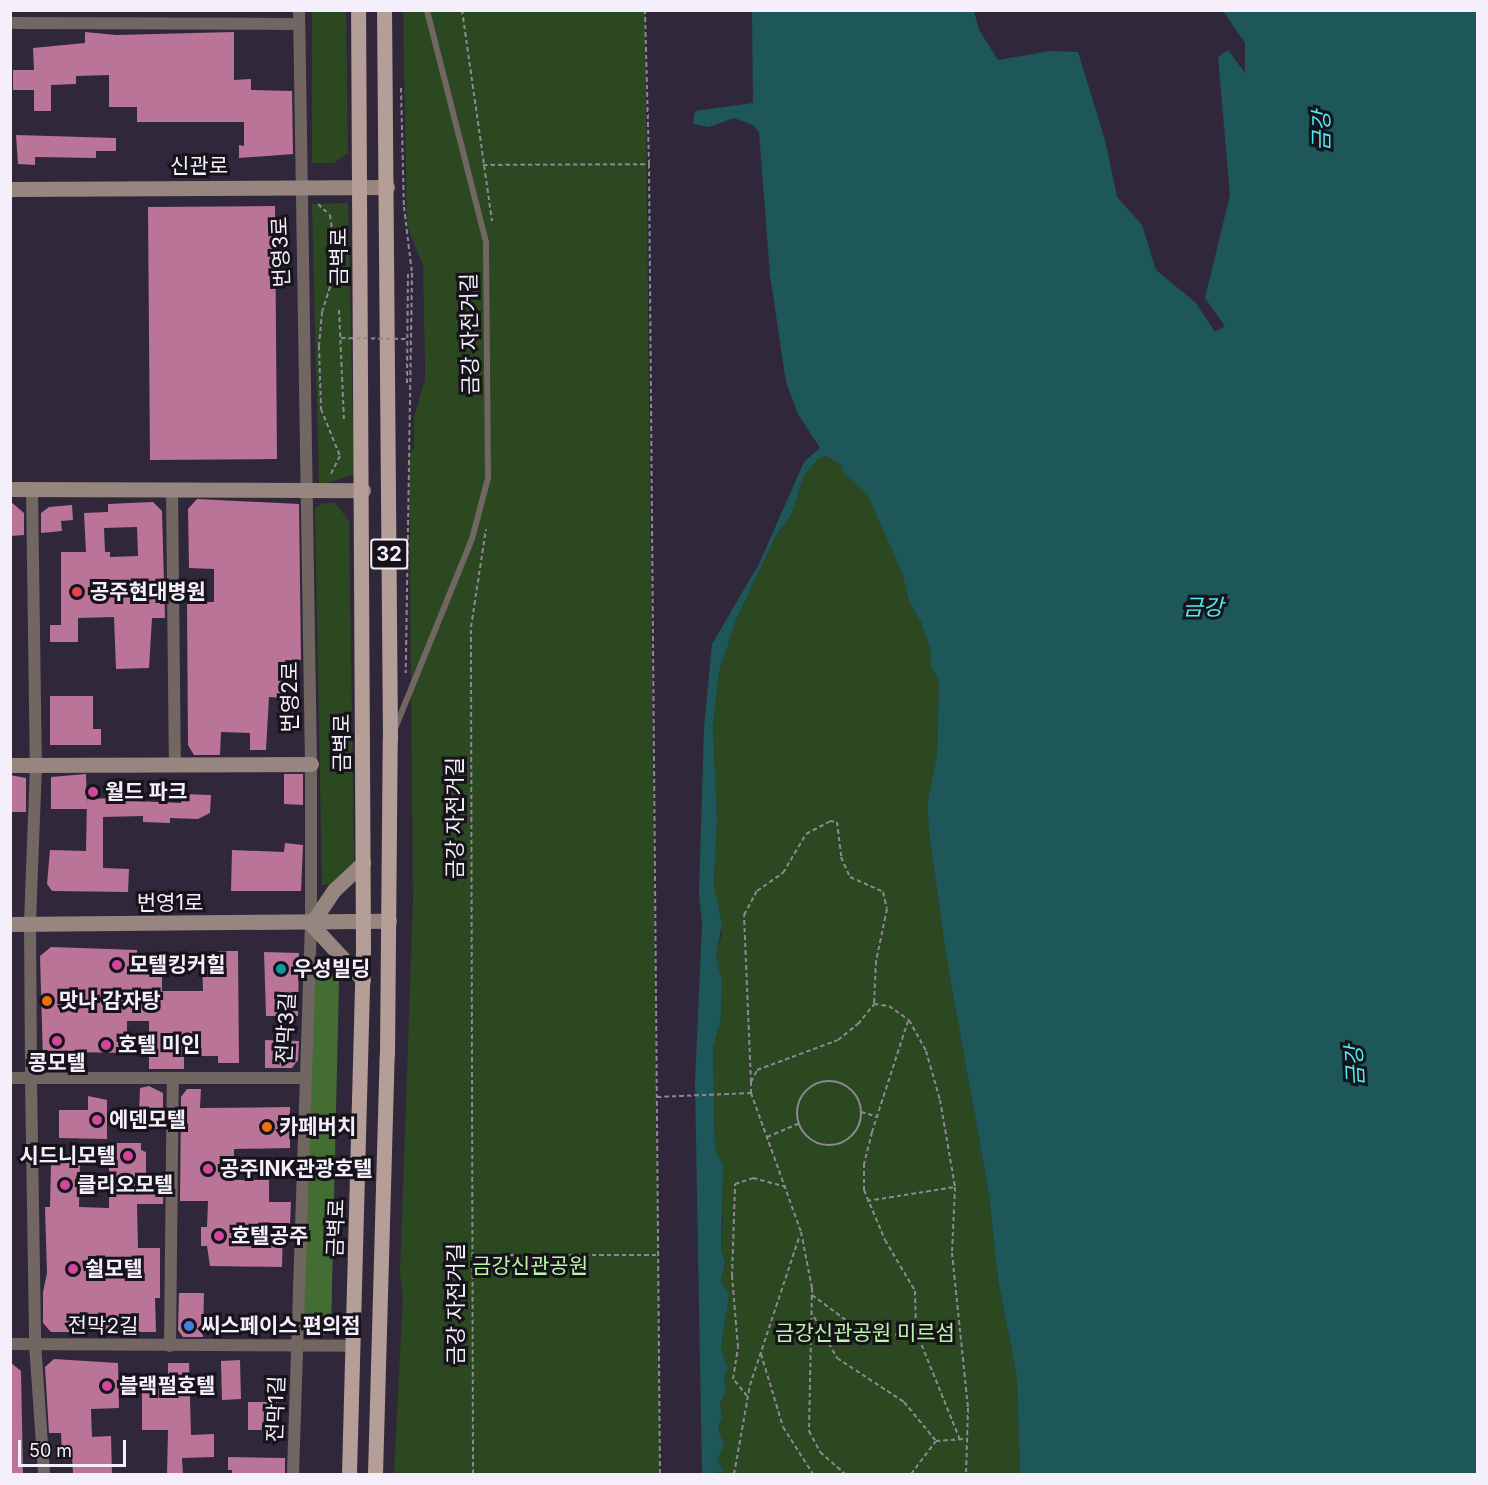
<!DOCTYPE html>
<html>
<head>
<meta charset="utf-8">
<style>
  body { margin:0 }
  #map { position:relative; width:1488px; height:1485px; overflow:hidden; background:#30283a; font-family:Inter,"Noto Sans KR",sans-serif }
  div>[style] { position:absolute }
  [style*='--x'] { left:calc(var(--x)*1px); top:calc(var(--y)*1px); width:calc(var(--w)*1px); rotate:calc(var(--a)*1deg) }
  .green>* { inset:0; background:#2b4820 }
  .forest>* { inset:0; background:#436d33 }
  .water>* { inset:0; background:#1d5759 }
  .building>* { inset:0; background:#ba7497 }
  .path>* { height:2px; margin-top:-1px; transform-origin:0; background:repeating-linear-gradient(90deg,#8d8796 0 4.5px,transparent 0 7.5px) }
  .path>.ring { margin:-1px; padding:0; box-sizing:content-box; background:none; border:2px solid #8d8796; border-radius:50% }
  .lane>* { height:6px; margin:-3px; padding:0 3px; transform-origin:3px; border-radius:3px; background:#716662 }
  .street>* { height:12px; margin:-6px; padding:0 6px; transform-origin:6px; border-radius:6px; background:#716662 }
  .secondary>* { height:15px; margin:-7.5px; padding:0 7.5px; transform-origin:7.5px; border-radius:7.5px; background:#978680 }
  .primary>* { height:15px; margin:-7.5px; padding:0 7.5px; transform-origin:7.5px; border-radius:7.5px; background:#b59e97 }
  .path-bridge>* { height:2px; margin-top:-1px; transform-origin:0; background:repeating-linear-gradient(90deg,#8d8796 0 4.5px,transparent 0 7.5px) }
  .dots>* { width:16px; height:16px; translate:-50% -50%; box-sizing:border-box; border:3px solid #16131b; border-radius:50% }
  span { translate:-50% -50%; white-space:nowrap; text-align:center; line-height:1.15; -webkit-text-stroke:6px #16131b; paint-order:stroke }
  .shield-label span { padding:2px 4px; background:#16131b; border:2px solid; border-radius:4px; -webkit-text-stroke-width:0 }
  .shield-label { font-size:20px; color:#f4effb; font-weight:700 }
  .street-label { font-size:21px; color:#f4effb }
  .poi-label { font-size:21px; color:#f4effb; font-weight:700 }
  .left { translate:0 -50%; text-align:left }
  .right { translate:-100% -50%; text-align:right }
  .park-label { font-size:21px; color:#b8f6a1 }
  .water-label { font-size:22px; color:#4fecf3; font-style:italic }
  .frame { position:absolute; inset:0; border:12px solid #f4effb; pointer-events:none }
  .scale { position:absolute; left:18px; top:1440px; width:108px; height:27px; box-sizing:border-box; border:3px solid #f4effb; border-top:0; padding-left:8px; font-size:18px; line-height:21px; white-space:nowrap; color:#f4effb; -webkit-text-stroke:4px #16131b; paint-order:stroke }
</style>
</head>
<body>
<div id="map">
  <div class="green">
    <i style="clip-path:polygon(312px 11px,346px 11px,348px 153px,334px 163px,312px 163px)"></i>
    <i style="clip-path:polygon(403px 11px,645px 11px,660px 1474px,394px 1474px,403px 1295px,400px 1274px,413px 901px,409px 454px,414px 448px,414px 417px,425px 380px,425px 361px,423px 265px,407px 226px)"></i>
    <i style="clip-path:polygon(348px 203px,354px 474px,319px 486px,312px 204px)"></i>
    <i style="clip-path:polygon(826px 456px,843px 466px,867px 494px,902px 571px,910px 604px,921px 622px,930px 648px,931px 666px,939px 682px,937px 754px,927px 806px,930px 840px,946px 955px,989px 1194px,998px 1280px,1017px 1377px,1020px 1474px,720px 1474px,724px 1471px,717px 1460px,724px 1446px,718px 1427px,722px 1418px,720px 1403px,726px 1390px,724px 1373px,728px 1370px,721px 1348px,729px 1295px,721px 1280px,725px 1263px,721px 1249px,723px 1219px,715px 1150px,713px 1048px,721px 1018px,722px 981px,716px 955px,722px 933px,714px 884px,717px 818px,713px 726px,719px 672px,736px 620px,775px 537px,792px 513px,804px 475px,818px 459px)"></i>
    <i style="clip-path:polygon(323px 503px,335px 503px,349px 521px,354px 862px,336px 884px,322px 885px,315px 508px)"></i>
  </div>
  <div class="forest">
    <i style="clip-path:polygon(318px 960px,339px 981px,331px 1332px,314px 1339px,303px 1328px,313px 967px)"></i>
  </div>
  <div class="water">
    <i style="clip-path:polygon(752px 11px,974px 11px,979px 30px,998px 60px,1051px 51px,1078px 52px,1105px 140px,1117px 197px,1142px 225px,1156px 270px,1196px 303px,1215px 332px,1225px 326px,1205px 298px,1230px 195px,1218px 57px,1228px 50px,1245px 73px,1245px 43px,1223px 11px,1477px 11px,1477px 1474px,1020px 1474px,1017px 1377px,998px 1280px,989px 1194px,946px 955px,930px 840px,927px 806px,937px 754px,939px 682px,931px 666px,930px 648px,921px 622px,910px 604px,902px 572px,867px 494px,841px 470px,843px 466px,826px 456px,818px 459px,804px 475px,792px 513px,775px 537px,736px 620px,719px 672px,713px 726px,717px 818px,714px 884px,722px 925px,716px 955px,722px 981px,721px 1018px,713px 1048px,715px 1150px,723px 1166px,721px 1249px,725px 1263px,721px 1280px,729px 1295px,721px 1348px,728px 1370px,724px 1374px,726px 1390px,720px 1403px,722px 1418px,718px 1427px,724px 1446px,717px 1460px,724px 1472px,702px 1474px,695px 1083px,702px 924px,699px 894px,704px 728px,712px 644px,759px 564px,804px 462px,820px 448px,798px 414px,786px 382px,770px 275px,759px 132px,753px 125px,734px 118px,709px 127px,693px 124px,695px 111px,753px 103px)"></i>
  </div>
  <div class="building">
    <i style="clip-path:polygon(85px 32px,116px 35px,234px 32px,234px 80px,251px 79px,251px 90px,292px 91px,293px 154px,239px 158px,239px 145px,244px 146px,244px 122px,137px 122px,137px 107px,109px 107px,109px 75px,76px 76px,76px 84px,51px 85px,51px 111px,34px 111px,34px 90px,13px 90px,13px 70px,34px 70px,33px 48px,85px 43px)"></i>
    <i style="clip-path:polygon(16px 135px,116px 138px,116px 151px,96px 151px,96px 158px,35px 157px,35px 165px,18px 164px)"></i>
    <i style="clip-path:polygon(275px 206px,277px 459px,150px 460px,148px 207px)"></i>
    <i style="clip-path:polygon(197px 499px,299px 504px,301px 660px,285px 660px,284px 698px,269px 697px,266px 750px,250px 750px,250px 733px,221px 732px,220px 755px,194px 755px,188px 745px,187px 602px,214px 602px,214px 569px,189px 568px,188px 509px)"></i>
    <i style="clip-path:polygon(10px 501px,24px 513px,24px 535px,10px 536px)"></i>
    <i style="clip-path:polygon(evenodd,153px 502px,162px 511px,165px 618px,152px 618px,149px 668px,116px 669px,114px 617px,78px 618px,78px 642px,50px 642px,50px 625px,61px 625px,61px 552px,86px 552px,84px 513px,108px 512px,108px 504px,153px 502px,137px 527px,138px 556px,110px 557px,110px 552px,105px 552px,104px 528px,137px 527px)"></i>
    <i style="clip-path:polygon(72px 505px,73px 520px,61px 521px,62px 531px,41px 533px,41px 513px,49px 507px)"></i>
    <i style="clip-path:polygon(50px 696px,93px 696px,93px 729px,101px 729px,101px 745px,50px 745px)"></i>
    <i style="clip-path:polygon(86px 774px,87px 809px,51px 809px,51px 777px)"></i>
    <i style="clip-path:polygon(284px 774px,303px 774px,303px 805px,284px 804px)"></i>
    <i style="clip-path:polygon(10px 775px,26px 778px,26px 812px,10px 812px)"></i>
    <i style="clip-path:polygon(116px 782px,134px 782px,135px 801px,181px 803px,182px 794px,211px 795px,210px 813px,198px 819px,170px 818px,170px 823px,143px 822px,143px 816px,103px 817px,103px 868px,129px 869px,128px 892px,52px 891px,47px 884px,50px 850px,86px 851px,87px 799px,116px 798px)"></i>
    <i style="clip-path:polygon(285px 843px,303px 845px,301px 891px,231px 891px,232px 850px,284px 852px)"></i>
    <i style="clip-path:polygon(51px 947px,137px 950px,137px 955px,162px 955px,162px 991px,203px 991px,202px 961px,217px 960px,217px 951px,238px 951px,239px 1063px,218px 1063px,218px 1056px,184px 1056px,184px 1069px,149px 1069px,149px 1021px,127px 1021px,127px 1053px,71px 1052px,71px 1061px,43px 1060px,40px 956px)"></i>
    <i style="clip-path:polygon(264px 952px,299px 953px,298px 1016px,266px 1016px)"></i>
    <i style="clip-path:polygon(265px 1040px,299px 1041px,298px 1060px,292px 1068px,265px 1068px)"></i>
    <i style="clip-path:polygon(149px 1086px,163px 1093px,163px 1117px,139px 1116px,140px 1088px)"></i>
    <i style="clip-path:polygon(187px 1089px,201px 1089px,200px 1108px,290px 1107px,290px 1148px,234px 1149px,234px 1180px,269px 1180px,269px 1202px,291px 1202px,290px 1224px,283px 1224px,282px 1267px,210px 1266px,207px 1246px,201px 1246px,201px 1227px,207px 1227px,208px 1201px,180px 1201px,181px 1097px)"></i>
    <i style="clip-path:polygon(88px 1096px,107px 1100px,107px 1139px,59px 1138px,59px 1110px,88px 1110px)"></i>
    <i style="clip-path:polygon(109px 1143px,141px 1143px,141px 1150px,146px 1152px,146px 1173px,164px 1173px,163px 1204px,137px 1204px,138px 1248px,160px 1248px,160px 1298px,155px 1298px,156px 1332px,51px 1332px,43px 1323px,43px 1292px,47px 1273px,45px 1207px,50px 1207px,51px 1162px,80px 1163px,79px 1207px,109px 1208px)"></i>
    <i style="clip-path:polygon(179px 1293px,204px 1293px,203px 1337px,183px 1337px,178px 1330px)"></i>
    <i style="clip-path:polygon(54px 1359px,118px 1363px,119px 1408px,91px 1409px,92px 1437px,111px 1436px,112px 1474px,73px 1474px,72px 1457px,62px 1457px,61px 1433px,49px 1433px,45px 1367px)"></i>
    <i style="clip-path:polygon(240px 1360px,241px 1399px,222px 1400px,221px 1361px)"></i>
    <i style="clip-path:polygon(10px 1362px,21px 1371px,23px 1474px,10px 1474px)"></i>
    <i style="clip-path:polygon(168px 1363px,189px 1363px,191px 1435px,214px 1434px,214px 1457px,182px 1458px,183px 1474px,167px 1474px,168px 1430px,142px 1430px,142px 1380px,168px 1380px)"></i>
    <i style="clip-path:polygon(248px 1402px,277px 1402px,277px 1430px,248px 1430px)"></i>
    <i style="clip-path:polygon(228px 1457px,285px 1458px,285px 1474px,232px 1474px,232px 1470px,228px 1470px)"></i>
  </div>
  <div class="path">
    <i style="--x:462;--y:10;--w:213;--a:81.9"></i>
    <i style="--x:401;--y:88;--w:119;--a:88.6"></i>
    <i style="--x:404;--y:207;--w:66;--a:83.1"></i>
    <i style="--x:412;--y:273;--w:400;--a:90.9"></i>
    <i style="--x:649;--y:164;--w:1310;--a:89.52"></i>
    <i style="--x:483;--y:165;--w:166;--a:-0.3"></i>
    <i style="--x:649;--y:164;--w:154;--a:-91.5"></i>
    <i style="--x:318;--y:204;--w:16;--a:43"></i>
    <i style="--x:330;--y:215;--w:50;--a:82"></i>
    <i style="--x:337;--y:265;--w:49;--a:107.7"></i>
    <i style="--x:322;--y:312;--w:34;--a:95"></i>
    <i style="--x:319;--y:346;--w:63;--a:88.2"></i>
    <i style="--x:321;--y:409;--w:51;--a:68"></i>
    <i style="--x:340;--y:456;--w:22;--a:117"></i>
    <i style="--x:339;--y:310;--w:111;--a:87.4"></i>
    <i style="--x:407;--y:383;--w:110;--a:-89.5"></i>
    <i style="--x:908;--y:1021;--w:117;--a:108"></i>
    <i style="--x:872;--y:1132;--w:33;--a:104"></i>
    <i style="--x:864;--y:1164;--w:26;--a:90"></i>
    <i style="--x:864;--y:1190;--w:54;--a:67.2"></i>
    <i style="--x:885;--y:1240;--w:59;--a:59.5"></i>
    <i style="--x:915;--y:1291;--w:40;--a:88.6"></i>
    <i style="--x:916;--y:1331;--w:118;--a:68"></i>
    <i class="ring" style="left:797px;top:1081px;width:62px;height:62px"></i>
    <i style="--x:751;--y:1082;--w:167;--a:-92.4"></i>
    <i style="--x:744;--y:915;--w:27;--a:-62"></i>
    <i style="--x:757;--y:891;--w:32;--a:-35"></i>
    <i style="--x:783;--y:873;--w:45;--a:-59.5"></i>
    <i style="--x:806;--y:834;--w:27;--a:-28"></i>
    <i style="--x:830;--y:821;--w:7;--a:8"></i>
    <i style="--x:837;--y:822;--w:35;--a:83"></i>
    <i style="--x:841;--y:857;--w:22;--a:66"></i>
    <i style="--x:850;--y:877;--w:36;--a:24"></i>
    <i style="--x:883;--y:892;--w:17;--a:77"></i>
    <i style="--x:887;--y:909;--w:53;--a:101.9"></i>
    <i style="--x:876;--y:961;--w:43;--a:92.7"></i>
    <i style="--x:751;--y:1093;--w:11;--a:-90"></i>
    <i style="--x:751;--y:1082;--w:13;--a:-63"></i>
    <i style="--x:757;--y:1070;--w:86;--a:-20.3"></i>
    <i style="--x:838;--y:1040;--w:26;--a:-39"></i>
    <i style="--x:858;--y:1024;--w:26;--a:-51"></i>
    <i style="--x:874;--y:1004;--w:15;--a:8"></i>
    <i style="--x:889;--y:1006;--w:24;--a:35"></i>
    <i style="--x:909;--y:1020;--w:35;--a:61"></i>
    <i style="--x:926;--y:1051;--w:51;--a:74.1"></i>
    <i style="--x:940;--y:1100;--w:88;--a:80.2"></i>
    <i style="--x:955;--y:1187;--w:66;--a:92.6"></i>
    <i style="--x:952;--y:1253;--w:156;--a:84.1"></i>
    <i style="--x:968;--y:1408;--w:66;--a:91.7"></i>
    <i style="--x:657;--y:1097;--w:94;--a:-2.4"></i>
    <i style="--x:751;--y:1093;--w:148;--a:70.2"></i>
    <i style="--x:801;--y:1232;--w:57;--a:78.9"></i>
    <i style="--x:812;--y:1288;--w:143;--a:91.2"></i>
    <i style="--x:809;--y:1431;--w:24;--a:62"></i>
    <i style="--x:820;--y:1452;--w:33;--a:41"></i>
    <i style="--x:861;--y:1112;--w:18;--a:16"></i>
    <i style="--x:767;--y:1137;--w:34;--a:-23"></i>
    <i style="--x:867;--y:1201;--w:89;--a:-9"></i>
    <i style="--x:472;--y:1255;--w:186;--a:0"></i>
    <i style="--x:812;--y:1295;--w:57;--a:36.5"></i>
    <i style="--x:858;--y:1329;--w:23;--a:20"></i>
    <i style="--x:880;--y:1337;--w:36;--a:-9"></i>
    <i style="--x:814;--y:1317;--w:47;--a:60.7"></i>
    <i style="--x:837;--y:1358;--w:80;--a:33.3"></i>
    <i style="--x:904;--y:1402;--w:50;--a:50.6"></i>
    <i style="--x:936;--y:1441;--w:32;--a:-4"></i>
    <i style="--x:761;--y:1354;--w:76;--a:73.2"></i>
    <i style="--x:783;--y:1427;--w:56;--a:57.4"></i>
    <i style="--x:747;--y:1396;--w:22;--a:-129"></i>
    <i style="--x:733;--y:1379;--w:32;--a:-81"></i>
    <i style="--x:738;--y:1347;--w:71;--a:-94.8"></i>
    <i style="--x:732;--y:1276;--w:92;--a:-88.1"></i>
    <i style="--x:735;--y:1184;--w:19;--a:-18"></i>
    <i style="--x:753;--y:1178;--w:34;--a:15"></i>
    <i style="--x:473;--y:1474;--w:847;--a:-90.14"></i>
    <i style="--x:471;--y:627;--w:99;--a:-81.3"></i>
    <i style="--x:734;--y:1474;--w:90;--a:-79.8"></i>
    <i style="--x:750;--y:1385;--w:158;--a:-71.6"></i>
    <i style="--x:911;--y:1474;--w:41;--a:-52.9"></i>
  </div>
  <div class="lane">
    <i style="--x:394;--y:731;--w:207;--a:-67.9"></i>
    <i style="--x:472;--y:539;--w:63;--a:-75.3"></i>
    <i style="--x:488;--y:478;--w:236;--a:-90.5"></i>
    <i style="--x:486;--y:242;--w:239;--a:-104.3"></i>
  </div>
  <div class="street">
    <i style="--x:10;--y:23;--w:289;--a:0.2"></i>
    <i style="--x:32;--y:489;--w:277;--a:89.2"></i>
    <i style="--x:36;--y:766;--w:158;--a:92.2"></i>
    <i style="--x:30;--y:924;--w:155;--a:89.6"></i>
    <i style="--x:31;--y:1079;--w:265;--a:89.1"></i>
    <i style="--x:35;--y:1344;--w:130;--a:86"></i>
    <i style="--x:172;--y:490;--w:276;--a:89.4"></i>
    <i style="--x:10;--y:1078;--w:293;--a:0"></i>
    <i style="--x:10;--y:1344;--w:343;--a:0.3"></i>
    <i style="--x:170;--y:1346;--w:267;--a:-89.4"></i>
    <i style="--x:293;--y:1474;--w:550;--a:-88.13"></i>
    <i style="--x:311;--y:924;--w:160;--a:-90"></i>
    <i style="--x:311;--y:764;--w:754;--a:-90.91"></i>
  </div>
  <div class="secondary">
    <i style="--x:10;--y:189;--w:377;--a:-0.3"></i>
    <i style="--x:10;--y:489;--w:353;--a:0.2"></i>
    <i style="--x:10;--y:765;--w:301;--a:-0.2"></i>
    <i style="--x:10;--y:924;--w:379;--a:-0.5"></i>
    <i style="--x:363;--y:980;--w:76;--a:-132.9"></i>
    <i style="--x:311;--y:924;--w:41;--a:-55.9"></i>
    <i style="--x:334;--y:890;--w:40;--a:-43"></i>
  </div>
  <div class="primary">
    <i style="--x:349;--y:1474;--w:524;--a:-88.47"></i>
    <i style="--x:363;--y:950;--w:940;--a:-90.3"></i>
    <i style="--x:375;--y:1474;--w:420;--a:-88.4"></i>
    <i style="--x:387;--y:1054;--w:315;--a:-89.5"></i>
    <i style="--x:390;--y:739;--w:729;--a:-90.47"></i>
  </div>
  <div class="path-bridge">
    <i style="--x:341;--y:338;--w:67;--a:0.9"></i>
  </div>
  <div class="dots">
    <i style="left:77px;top:592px;background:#e0444e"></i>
    <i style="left:93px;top:792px;background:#d1479c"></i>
    <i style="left:117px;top:965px;background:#d1479c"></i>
    <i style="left:281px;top:969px;background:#0f9aa8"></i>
    <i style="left:47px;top:1001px;background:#e8710a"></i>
    <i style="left:57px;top:1041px;background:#d1479c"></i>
    <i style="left:106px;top:1045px;background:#d1479c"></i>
    <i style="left:97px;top:1120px;background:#d1479c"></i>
    <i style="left:267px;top:1127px;background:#e8710a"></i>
    <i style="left:128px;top:1156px;background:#d1479c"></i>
    <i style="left:208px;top:1169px;background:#d1479c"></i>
    <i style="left:65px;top:1185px;background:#d1479c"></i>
    <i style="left:219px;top:1236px;background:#d1479c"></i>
    <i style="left:73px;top:1269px;background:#d1479c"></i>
    <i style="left:189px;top:1326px;background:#3f7fe0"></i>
    <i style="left:107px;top:1386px;background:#d1479c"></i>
  </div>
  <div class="shield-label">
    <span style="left:389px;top:554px">32</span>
  </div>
  <div class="street-label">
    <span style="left:199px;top:166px">신관로</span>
    <span style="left:281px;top:252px;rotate:-92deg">번영3로</span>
    <span style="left:339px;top:257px;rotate:-90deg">금벽로</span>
    <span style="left:470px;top:334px;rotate:-91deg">금강 자전거길</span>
    <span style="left:290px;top:697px;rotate:-90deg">번영2로</span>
    <span style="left:342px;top:743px;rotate:-90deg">금벽로</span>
    <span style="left:455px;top:818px;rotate:-90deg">금강 자전거길</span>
    <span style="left:170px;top:903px">번영1로</span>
    <span style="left:286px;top:1028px;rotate:-87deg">전막3길</span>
    <span style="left:336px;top:1228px;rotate:-88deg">금벽로</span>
    <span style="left:456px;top:1304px;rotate:-90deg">금강 자전거길</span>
    <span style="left:103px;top:1326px;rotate:1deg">전막2길</span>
    <span style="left:276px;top:1409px;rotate:-88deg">전막1길</span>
  </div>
  <div class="poi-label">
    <span class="left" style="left:90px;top:592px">공주현대병원</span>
    <span class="left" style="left:105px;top:792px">월드 파크</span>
    <span class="left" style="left:129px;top:965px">모텔킹커힐</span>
    <span class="left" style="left:293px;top:969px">우성빌딩</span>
    <span class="left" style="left:59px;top:1001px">맛나 감자탕</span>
    <span class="left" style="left:118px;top:1045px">호텔 미인</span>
    <span style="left:57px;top:1063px">콩모텔</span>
    <span class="left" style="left:109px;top:1120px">에덴모텔</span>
    <span class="left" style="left:279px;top:1127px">카페버치</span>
    <span class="right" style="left:116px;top:1156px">시드니모텔</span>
    <span class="left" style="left:220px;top:1169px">공주INK관광호텔</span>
    <span class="left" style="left:77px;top:1185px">클리오모텔</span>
    <span class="left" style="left:231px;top:1236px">호텔공주</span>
    <span class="left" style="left:85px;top:1269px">쉴모텔</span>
    <span class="left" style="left:201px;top:1326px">씨스페이스 편의점</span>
    <span class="left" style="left:119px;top:1386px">블랙펄호텔</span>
  </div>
  <div class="park-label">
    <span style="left:530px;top:1266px">금강신관공원</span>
    <span style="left:865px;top:1333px">금강신관공원 미르섬</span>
  </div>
  <div class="water-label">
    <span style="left:1322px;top:131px;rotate:-90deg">금강</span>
    <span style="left:1203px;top:608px">금강</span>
    <span style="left:1355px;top:1066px;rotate:-93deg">금강</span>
  </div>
  <div class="frame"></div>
  <div class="scale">50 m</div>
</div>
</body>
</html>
